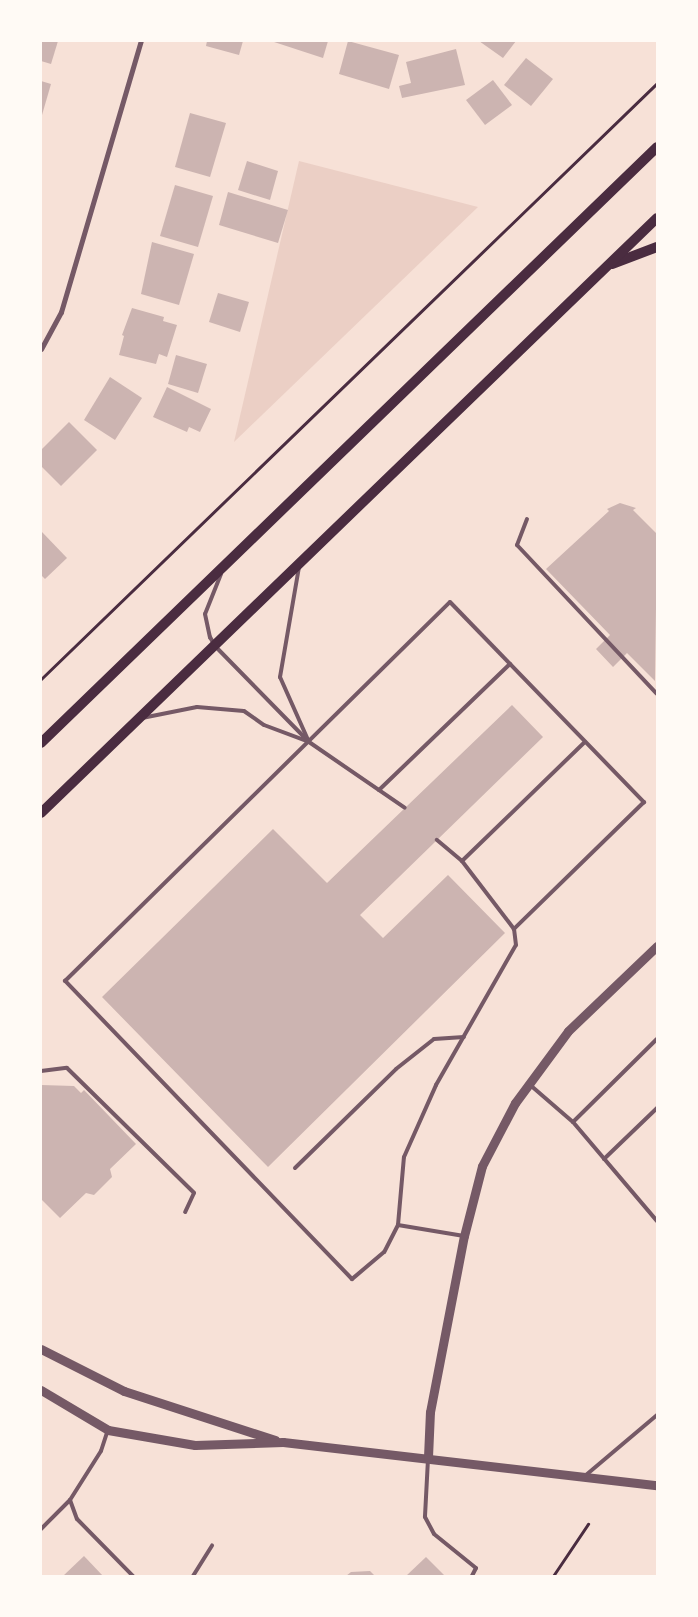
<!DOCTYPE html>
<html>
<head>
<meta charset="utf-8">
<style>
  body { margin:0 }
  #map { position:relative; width:698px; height:1617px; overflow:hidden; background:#f7e1d7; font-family:Montserrat,sans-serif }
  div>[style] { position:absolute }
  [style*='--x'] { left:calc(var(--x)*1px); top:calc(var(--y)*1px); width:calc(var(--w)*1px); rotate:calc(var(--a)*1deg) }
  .green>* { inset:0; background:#ebcfc5 }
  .building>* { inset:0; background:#ccb4b1 }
  .path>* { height:3px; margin:-1.5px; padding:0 1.5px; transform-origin:1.5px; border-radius:1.5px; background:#4a2c40 }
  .service>* { height:4px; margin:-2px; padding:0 2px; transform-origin:2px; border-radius:2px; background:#755966 }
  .minor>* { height:5px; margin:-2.5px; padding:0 2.5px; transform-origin:2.5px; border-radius:2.5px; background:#755966 }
  .tertiary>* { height:9px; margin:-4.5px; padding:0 4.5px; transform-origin:4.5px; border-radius:4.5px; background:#755966 }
  .secondary>* { height:10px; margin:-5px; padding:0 5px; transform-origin:5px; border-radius:5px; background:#4a2c40 }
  span { translate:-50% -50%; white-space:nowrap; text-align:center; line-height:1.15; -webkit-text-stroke:5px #fffaf5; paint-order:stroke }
  .frame { position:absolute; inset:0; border:42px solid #fffaf5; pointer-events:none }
</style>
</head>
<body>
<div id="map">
  <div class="green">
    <i style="clip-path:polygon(299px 161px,478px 207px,234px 442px)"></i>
  </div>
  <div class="building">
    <i style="clip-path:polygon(41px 41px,58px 41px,51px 64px,41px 61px)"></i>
    <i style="clip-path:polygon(207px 41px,243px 41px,239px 55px,206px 46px)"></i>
    <i style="clip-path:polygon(271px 41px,328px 41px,323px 58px)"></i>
    <i style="clip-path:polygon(348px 41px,399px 55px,389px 89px,339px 74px)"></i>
    <i style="clip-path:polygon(479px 41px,516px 41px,503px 58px)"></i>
    <i style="clip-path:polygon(456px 49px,465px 85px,402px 98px,399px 86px,411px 83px,406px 62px)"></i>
    <i style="clip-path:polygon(526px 58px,553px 79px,531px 106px,504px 85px)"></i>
    <i style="clip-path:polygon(493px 80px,512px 105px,485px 125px,466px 100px)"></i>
    <i style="clip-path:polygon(41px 81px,51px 84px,42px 115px,41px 115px)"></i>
    <i style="clip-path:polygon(190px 113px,226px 123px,210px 177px,175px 167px)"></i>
    <i style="clip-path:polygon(247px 161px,278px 171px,270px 200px,238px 190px)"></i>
    <i style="clip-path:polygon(175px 185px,213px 196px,198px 247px,160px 236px)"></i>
    <i style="clip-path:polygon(228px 192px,288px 210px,278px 243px,219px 225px)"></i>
    <i style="clip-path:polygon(152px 242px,194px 254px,179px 305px,141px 294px)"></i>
    <i style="clip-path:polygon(218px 293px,249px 302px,240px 332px,209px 322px)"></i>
    <i style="clip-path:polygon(132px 308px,164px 317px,163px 321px,177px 325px,167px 357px,159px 354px,156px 364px,119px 355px,124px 336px,122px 335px)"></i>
    <i style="clip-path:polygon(176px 355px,207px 364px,198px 393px,168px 384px)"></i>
    <i style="clip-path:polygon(110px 377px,142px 398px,115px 440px,84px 420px)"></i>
    <i style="clip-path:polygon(167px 387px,211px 409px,200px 432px,189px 427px,187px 432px,153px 417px)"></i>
    <i style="clip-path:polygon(69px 422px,97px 450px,61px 486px,41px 466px,41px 450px)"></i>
    <i style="clip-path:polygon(620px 503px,636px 508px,633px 510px,657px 534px,655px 681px,627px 653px,613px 667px,596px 649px,610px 635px,546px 569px,609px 511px,607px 509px)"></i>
    <i style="clip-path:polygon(42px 532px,67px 558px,45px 579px,41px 575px)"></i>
    <i style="clip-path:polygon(512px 705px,543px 737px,360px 915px,383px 938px,448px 875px,505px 933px,268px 1167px,102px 997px,273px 829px,327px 883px)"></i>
    <i style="clip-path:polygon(41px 1085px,74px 1086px,81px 1093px,84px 1090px,136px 1144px,110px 1169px,112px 1177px,94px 1195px,86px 1193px,60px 1218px,41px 1199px)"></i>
    <i style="clip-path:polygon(84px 1556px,103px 1576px,63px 1576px)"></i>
    <i style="clip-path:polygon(426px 1557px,445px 1576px,406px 1576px)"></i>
    <i style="clip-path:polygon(370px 1571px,375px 1576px,346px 1576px,351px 1572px)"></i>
  </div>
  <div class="path">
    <i style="--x:41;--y:679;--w:857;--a:-44.05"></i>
    <i style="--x:553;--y:1576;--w:63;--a:-56.1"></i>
  </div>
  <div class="service">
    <i style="--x:527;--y:519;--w:28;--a:111"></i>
    <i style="--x:517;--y:545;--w:204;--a:46.8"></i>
    <i style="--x:299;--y:567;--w:112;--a:99.8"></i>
    <i style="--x:280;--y:677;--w:69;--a:66"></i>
    <i style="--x:221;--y:574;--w:43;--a:111.8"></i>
    <i style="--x:205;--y:614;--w:24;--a:78"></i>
    <i style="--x:210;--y:637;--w:10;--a:61"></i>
    <i style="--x:215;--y:646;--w:134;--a:45.6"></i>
    <i style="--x:309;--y:742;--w:116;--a:34.5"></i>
    <i style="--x:142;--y:718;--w:56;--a:-11.3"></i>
    <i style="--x:197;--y:707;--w:47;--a:4.9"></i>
    <i style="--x:244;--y:711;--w:24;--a:35"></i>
    <i style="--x:264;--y:725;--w:46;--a:20.4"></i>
    <i style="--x:379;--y:790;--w:182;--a:-43.9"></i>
    <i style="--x:462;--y:861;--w:171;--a:-44.1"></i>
    <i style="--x:41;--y:1071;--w:26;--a:-7"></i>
    <i style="--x:67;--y:1068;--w:178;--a:44.5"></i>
    <i style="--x:194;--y:1193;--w:21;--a:115"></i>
    <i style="--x:529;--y:1084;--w:58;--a:40.8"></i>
    <i style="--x:573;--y:1122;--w:130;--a:49.7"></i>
    <i style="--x:573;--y:1122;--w:118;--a:-44.7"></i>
    <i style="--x:604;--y:1159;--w:74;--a:-43.9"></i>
    <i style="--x:295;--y:1168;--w:141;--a:-44.4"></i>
    <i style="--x:396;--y:1069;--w:48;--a:-38.3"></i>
    <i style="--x:434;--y:1039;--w:30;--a:-4"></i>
    <i style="--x:398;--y:1225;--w:68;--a:-85"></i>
    <i style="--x:404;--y:1157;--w:79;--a:-66"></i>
    <i style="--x:436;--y:1085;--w:161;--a:-60.3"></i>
    <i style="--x:516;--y:945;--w:16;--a:-97"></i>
    <i style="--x:514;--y:929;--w:86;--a:-127.4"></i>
    <i style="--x:462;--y:861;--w:33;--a:-140"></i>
    <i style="--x:464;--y:1236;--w:67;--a:-170.5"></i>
    <i style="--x:398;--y:1225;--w:30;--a:117"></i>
    <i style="--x:384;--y:1252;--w:42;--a:139.8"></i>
    <i style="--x:352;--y:1279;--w:414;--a:-133.9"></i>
    <i style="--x:65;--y:981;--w:540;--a:-44.55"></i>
    <i style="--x:450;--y:602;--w:279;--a:45.9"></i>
    <i style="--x:644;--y:802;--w:182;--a:135.7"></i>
    <i style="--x:428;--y:1459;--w:58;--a:93"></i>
    <i style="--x:425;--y:1517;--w:19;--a:62"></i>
    <i style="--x:434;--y:1534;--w:54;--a:39"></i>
    <i style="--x:476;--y:1568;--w:9;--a:117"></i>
    <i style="--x:586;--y:1475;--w:93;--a:-40.2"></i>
    <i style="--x:70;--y:1500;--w:20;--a:70"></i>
    <i style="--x:77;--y:1519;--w:80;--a:45.5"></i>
    <i style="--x:41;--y:1529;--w:41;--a:-45"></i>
    <i style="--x:70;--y:1500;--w:58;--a:-57.7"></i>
    <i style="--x:101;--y:1451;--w:22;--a:-72"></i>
    <i style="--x:193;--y:1576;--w:36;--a:-58"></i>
  </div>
  <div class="minor">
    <i style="--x:41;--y:349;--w:42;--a:-61.6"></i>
    <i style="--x:61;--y:312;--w:283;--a:-73.6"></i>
  </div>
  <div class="tertiary">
    <i style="--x:41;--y:1349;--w:93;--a:26.8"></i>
    <i style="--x:124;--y:1391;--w:159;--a:18"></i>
    <i style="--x:41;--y:1390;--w:78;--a:30.8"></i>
    <i style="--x:108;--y:1430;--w:88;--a:9.8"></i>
    <i style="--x:195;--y:1445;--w:88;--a:-2"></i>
    <i style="--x:283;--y:1442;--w:376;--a:6.6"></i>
    <i style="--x:428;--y:1457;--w:45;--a:-87.5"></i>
    <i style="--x:430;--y:1412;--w:179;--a:-79.1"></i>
    <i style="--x:464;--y:1236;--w:72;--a:-75.6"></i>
    <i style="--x:482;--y:1166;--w:71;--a:-62.4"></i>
    <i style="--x:515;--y:1103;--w:89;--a:-53.6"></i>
    <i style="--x:568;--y:1031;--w:123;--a:-43.7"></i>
  </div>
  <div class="secondary">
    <i style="--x:612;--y:264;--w:48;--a:-20.7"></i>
    <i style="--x:41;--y:743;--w:857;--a:-44.05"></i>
    <i style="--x:41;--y:813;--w:856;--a:-44.01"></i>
  </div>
  <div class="frame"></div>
</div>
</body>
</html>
